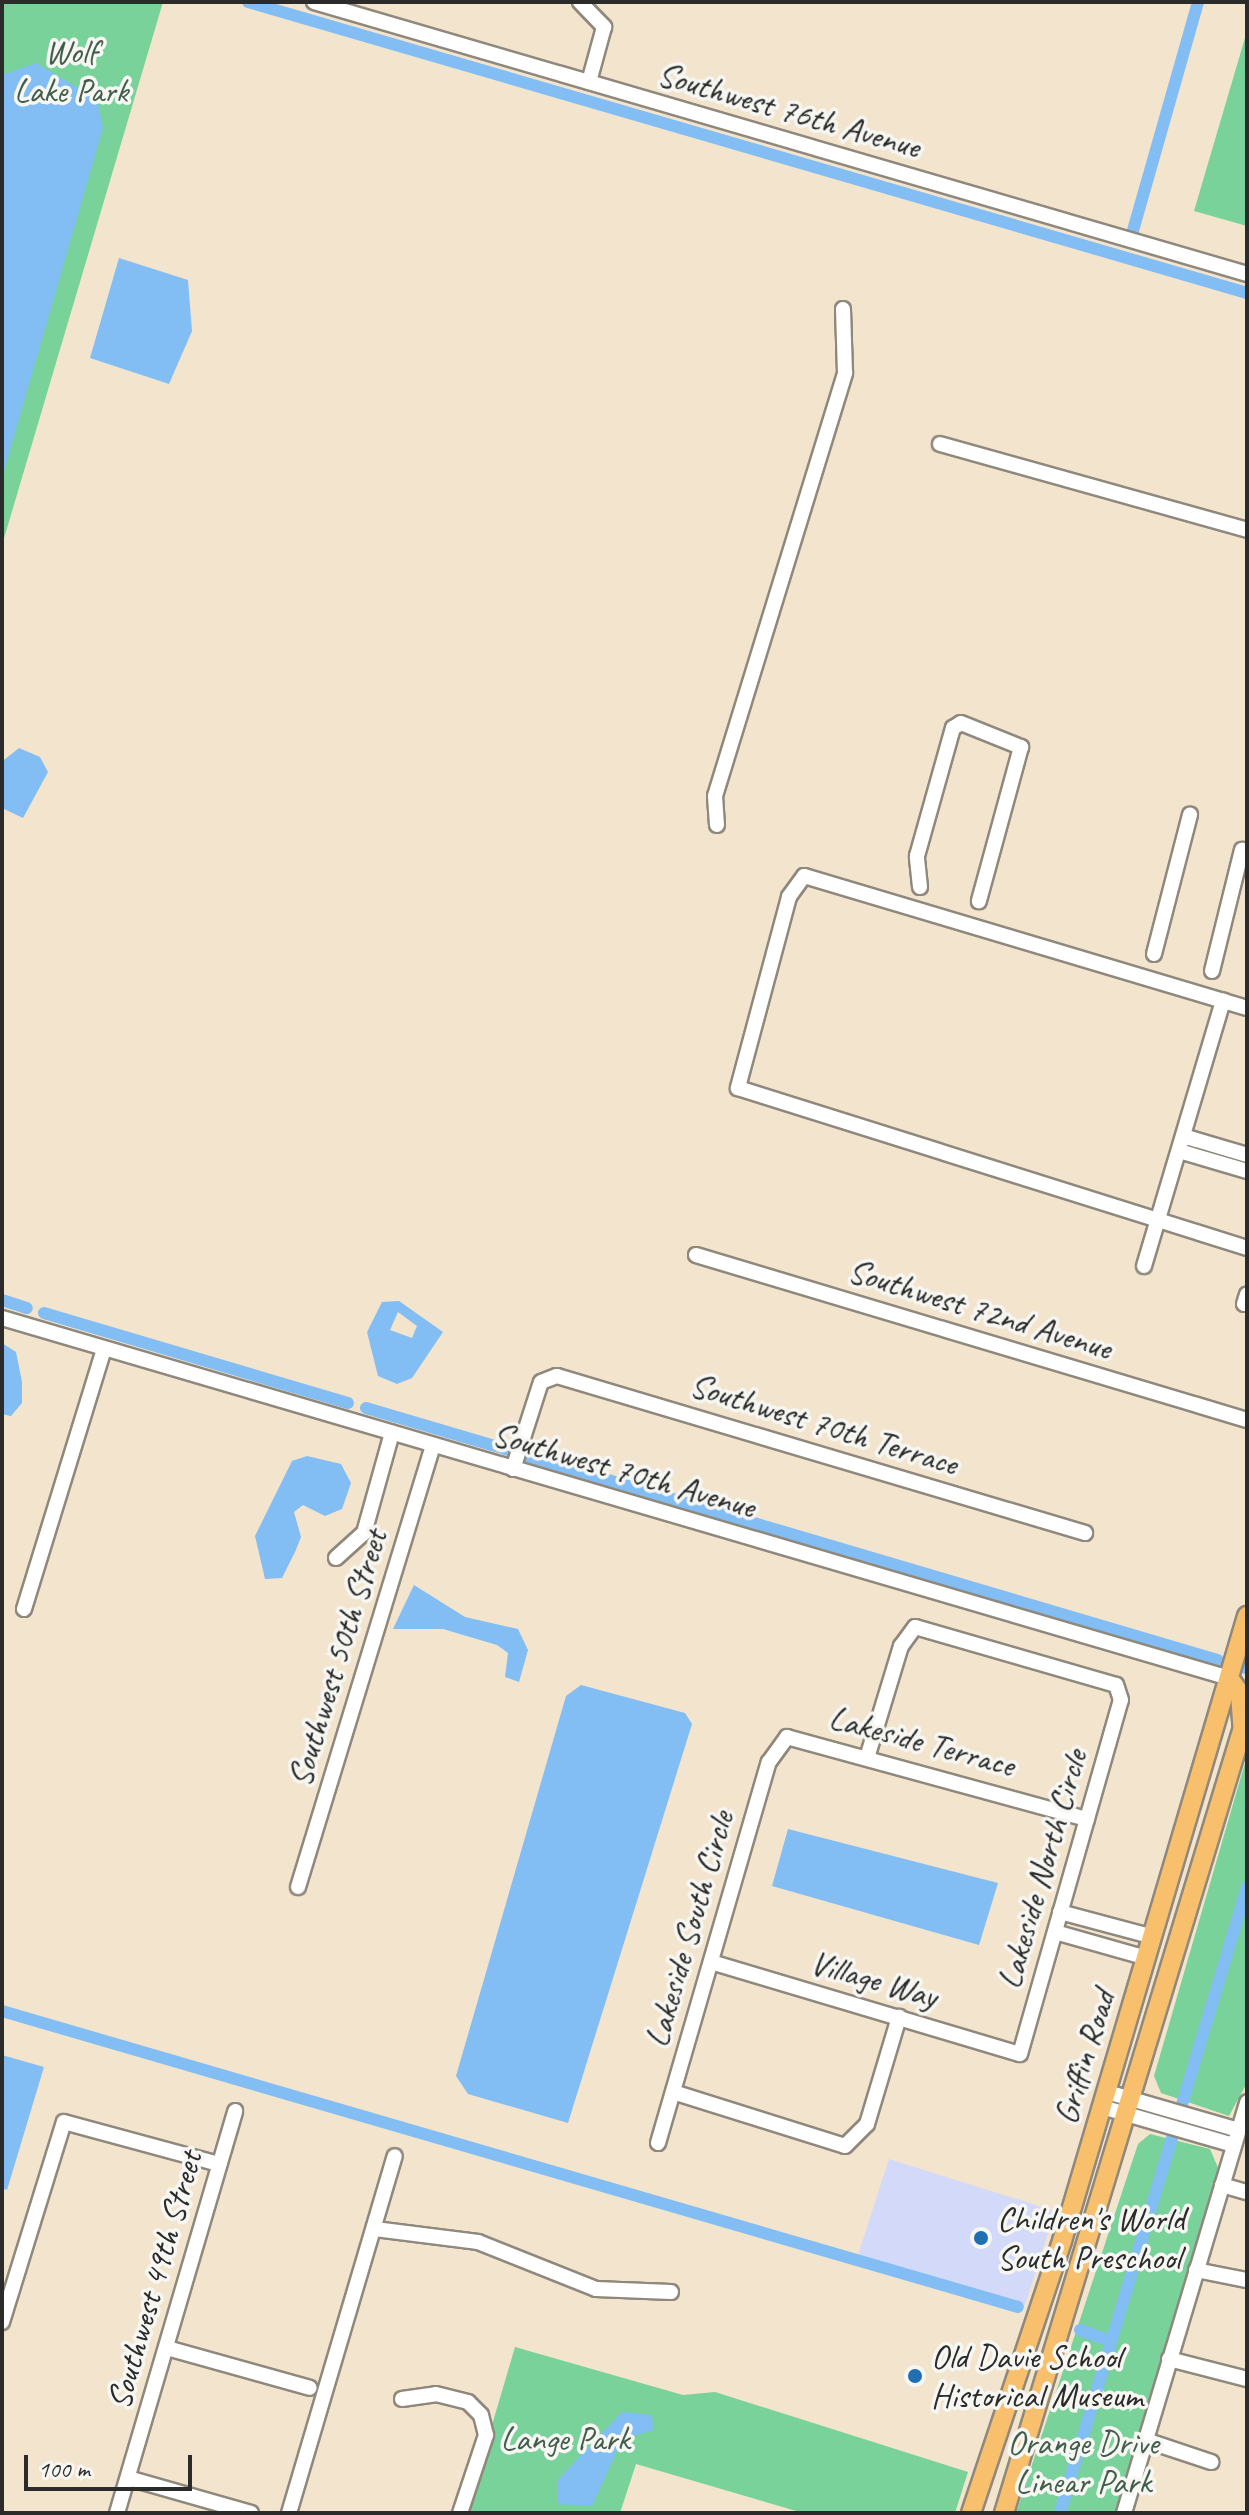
<!DOCTYPE html>
<html>
<head>
<meta charset="utf-8">
<style>
  body { margin:0 }
  #map { position:relative; width:1249px; height:2515px; overflow:hidden; background:#f3e4ce; font-family:Caveat,sans-serif }
  div>[style] { position:absolute }
  [style*='--x'] { left:calc(var(--x)*1px); top:calc(var(--y)*1px); width:calc(var(--w)*1px); rotate:calc(var(--a)*1deg) }
  .built>* { inset:0; background:#d2d9f9 }
  .green>* { inset:0; background:#78d299 }
  .water>* { inset:0; background:#82bdf4 }
  .canal>* { height:12px; margin:-6px; padding:0 6px; transform-origin:6px; border-radius:6px; background:#82bdf4 }
  .roads { filter:drop-shadow(2px 0 #8f887c) drop-shadow(-2px 0 #8f887c) drop-shadow(0 2px #8f887c) drop-shadow(0 -2px #8f887c) }
  .minor>* { height:14px; margin:-7px; padding:0 7px; transform-origin:7px; border-radius:7px; background:#fff }
  .major>* { height:18px; margin:-9px; padding:0 9px; transform-origin:9px; border-radius:9px; background:#f8bf6c }
  .dots>* { width:22px; height:22px; translate:-50% -50%; box-sizing:border-box; border:4px solid #f6f6f2; border-radius:50% }
  span { translate:-50% -50%; white-space:nowrap; text-align:center; line-height:1.15; -webkit-text-stroke:7px #f6f6f2; paint-order:stroke }
  .park-label { font-size:34px; color:#425d4c }
  .street-label { font-size:34px; color:#2b2b2b }
  .poi-label { font-size:34px; color:#2b2b2b }
  .left { translate:0 -50%; text-align:left }
  .frame { position:absolute; inset:0; border:4px solid #2b2b2b; pointer-events:none }
  .scale { position:absolute; left:24px; top:2455px; width:168px; height:36px; box-sizing:border-box; border:4px solid #2b2b2b; border-top:0; padding-left:10px; font-size:24px; line-height:28px; white-space:nowrap; color:#2b2b2b; -webkit-text-stroke:6px #f6f6f2; paint-order:stroke }
</style>
</head>
<body>
<div id="map">
  <div class="built">
    <i style="clip-path:polygon(889px 2159px,1055px 2211px,1025px 2305px,858px 2255px)"></i>
  </div>
  <div class="green">
    <i style="clip-path:polygon(2px 2px,163px 2px,2px 545px)"></i>
    <i style="clip-path:polygon(1247px 31px,1247px 226px,1194px 211px)"></i>
    <i style="clip-path:polygon(1247px 1756px,1247px 2083px,1229px 2116px,1161px 2093px,1154px 2076px)"></i>
    <i style="clip-path:polygon(1150px 2134px,1210px 2149px,1219px 2170px,1118px 2513px,1016px 2513px,1138px 2144px)"></i>
    <i style="clip-path:polygon(515px 2347px,683px 2395px,715px 2392px,968px 2472px,955px 2513px,803px 2513px,636px 2464px,620px 2513px,466px 2513px)"></i>
  </div>
  <div class="water">
    <i style="clip-path:polygon(36px 63px,97px 99px,103px 128px,2px 478px,2px 75px)"></i>
    <i style="clip-path:polygon(119px 258px,188px 280px,192px 331px,169px 384px,90px 358px)"></i>
    <i style="clip-path:polygon(19px 748px,40px 757px,48px 772px,23px 818px,2px 808px,4px 760px)"></i>
    <i style="clip-path:polygon(evenodd,399px 1301px,443px 1332px,412px 1378px,397px 1384px,378px 1376px,367px 1332px,382px 1302px,399px 1301px,398px 1312px,417px 1326px,412px 1338px,390px 1330px,398px 1312px)"></i>
    <i style="clip-path:polygon(2px 1343px,16px 1352px,22px 1382px,22px 1403px,11px 1416px,2px 1414px)"></i>
    <i style="clip-path:polygon(307px 1456px,341px 1464px,351px 1483px,342px 1509px,325px 1516px,303px 1505px,294px 1512px,301px 1537px,295px 1552px,282px 1578px,265px 1579px,255px 1536px,292px 1461px)"></i>
    <i style="clip-path:polygon(414px 1585px,465px 1617px,518px 1629px,528px 1650px,519px 1682px,505px 1677px,508px 1653px,497px 1645px,443px 1629px,393px 1629px)"></i>
    <i style="clip-path:polygon(581px 1685px,685px 1713px,692px 1724px,568px 2123px,468px 2094px,456px 2076px,566px 1696px)"></i>
    <i style="clip-path:polygon(788px 1829px,998px 1883px,979px 1945px,772px 1886px)"></i>
    <i style="clip-path:polygon(2px 2055px,44px 2067px,7px 2190px,2px 2188px)"></i>
    <i style="clip-path:polygon(622px 2412px,652px 2415px,653px 2430px,622px 2440px,592px 2506px,557px 2504px,557px 2481px)"></i>
  </div>
  <div class="canal">
    <i style="--x:248;--y:2;--w:1041;--a:16.24"></i>
    <i style="--x:1132;--y:234;--w:241;--a:-74.1"></i>
    <i style="--x:2;--y:1300;--w:26;--a:18"></i>
    <i style="--x:44;--y:1313;--w:317;--a:16.5"></i>
    <i style="--x:366;--y:1408;--w:149;--a:16.4"></i>
    <i style="--x:527;--y:1456;--w:720;--a:16.45"></i>
    <i style="--x:1243;--y:1667;--w:3;--a:18"></i>
    <i style="--x:2;--y:2011;--w:1058;--a:16.24"></i>
    <i style="--x:1080;--y:2330;--w:33;--a:20"></i>
    <i style="--x:1060;--y:2513;--w:653;--a:-73.37"></i>
  </div>
  <div class="roads">
    <div class="minor">
      <i style="--x:314;--y:2;--w:972;--a:16.25"></i>
      <i style="--x:580;--y:2;--w:35;--a:46"></i>
      <i style="--x:604;--y:27;--w:57;--a:105.3"></i>
      <i style="--x:940;--y:444;--w:319;--a:15.6"></i>
      <i style="--x:717;--y:825;--w:29;--a:-94"></i>
      <i style="--x:715;--y:796;--w:443;--a:-72.9"></i>
      <i style="--x:845;--y:373;--w:64;--a:-91.8"></i>
      <i style="--x:920;--y:887;--w:31;--a:-96"></i>
      <i style="--x:917;--y:856;--w:133;--a:-74.3"></i>
      <i style="--x:953;--y:728;--w:9;--a:-32"></i>
      <i style="--x:961;--y:723;--w:65;--a:21.8"></i>
      <i style="--x:1021;--y:747;--w:160;--a:105.3"></i>
      <i style="--x:1154;--y:954;--w:144;--a:-75.5"></i>
      <i style="--x:1212;--y:971;--w:125;--a:-76.1"></i>
      <i style="--x:1247;--y:1008;--w:462;--a:-163.4"></i>
      <i style="--x:804;--y:876;--w:26;--a:126"></i>
      <i style="--x:789;--y:897;--w:198;--a:105"></i>
      <i style="--x:738;--y:1088;--w:534;--a:17.45"></i>
      <i style="--x:1183;--y:1136;--w:67;--a:16.5"></i>
      <i style="--x:1179;--y:1151;--w:71;--a:16.4"></i>
      <i style="--x:696;--y:1255;--w:575;--a:16.67"></i>
      <i style="--x:1144;--y:1266;--w:277;--a:-73.4"></i>
      <i style="--x:1244;--y:1304;--w:10;--a:-73"></i>
      <i style="--x:2;--y:1318;--w:1279;--a:16.35"></i>
      <i style="--x:513;--y:1469;--w:91;--a:-72.2"></i>
      <i style="--x:541;--y:1382;--w:17;--a:-21"></i>
      <i style="--x:557;--y:1376;--w:551;--a:16.56"></i>
      <i style="--x:336;--y:1558;--w:38;--a:-42"></i>
      <i style="--x:364;--y:1533;--w:104;--a:-74.4"></i>
      <i style="--x:24;--y:1609;--w:272;--a:-72.9"></i>
      <i style="--x:298;--y:1887;--w:462;--a:-73"></i>
      <i style="--x:1060;--y:1912;--w:96;--a:15"></i>
      <i style="--x:1055;--y:1932;--w:96;--a:15.8"></i>
      <i style="--x:711;--y:1962;--w:322;--a:16.6"></i>
      <i style="--x:1020;--y:2054;--w:368;--a:-74.1"></i>
      <i style="--x:1121;--y:1700;--w:16;--a:-108"></i>
      <i style="--x:1116;--y:1685;--w:209;--a:-163.9"></i>
      <i style="--x:915;--y:1627;--w:24;--a:126"></i>
      <i style="--x:901;--y:1646;--w:117;--a:106.9"></i>
      <i style="--x:673;--y:2092;--w:180;--a:17.4"></i>
      <i style="--x:845;--y:2146;--w:31;--a:-45"></i>
      <i style="--x:867;--y:2124;--w:112;--a:-73.3"></i>
      <i style="--x:1107;--y:2092;--w:137;--a:16.1"></i>
      <i style="--x:1102;--y:2107;--w:137;--a:16.1"></i>
      <i style="--x:658;--y:2143;--w:397;--a:-73.8"></i>
      <i style="--x:769;--y:1762;--w:31;--a:-54"></i>
      <i style="--x:787;--y:1737;--w:311;--a:15.3"></i>
      <i style="--x:1222;--y:2185;--w:26;--a:16"></i>
      <i style="--x:375;--y:2229;--w:104;--a:7.2"></i>
      <i style="--x:478;--y:2242;--w:127;--a:21.7"></i>
      <i style="--x:596;--y:2289;--w:75;--a:2.3"></i>
      <i style="--x:1196;--y:2270;--w:52;--a:11.1"></i>
      <i style="--x:2;--y:2322;--w:209;--a:-72.8"></i>
      <i style="--x:64;--y:2122;--w:161;--a:15.2"></i>
      <i style="--x:167;--y:2348;--w:148;--a:15.6"></i>
      <i style="--x:1169;--y:2359;--w:81;--a:14.4"></i>
      <i style="--x:402;--y:2399;--w:34;--a:-8"></i>
      <i style="--x:436;--y:2394;--w:33;--a:14"></i>
      <i style="--x:468;--y:2402;--w:18;--a:45"></i>
      <i style="--x:481;--y:2415;--w:21;--a:76"></i>
      <i style="--x:486;--y:2435;--w:82;--a:108.4"></i>
      <i style="--x:1145;--y:2440;--w:70;--a:18.4"></i>
      <i style="--x:128;--y:2478;--w:128;--a:15.9"></i>
      <i style="--x:117;--y:2513;--w:419;--a:-73.6"></i>
      <i style="--x:289;--y:2513;--w:372;--a:-73.5"></i>
      <i style="--x:1124;--y:2513;--w:429;--a:-73.3"></i>
    </div>
    <div class="major">
      <i style="--x:1229;--y:1678;--w:19;--a:54"></i>
      <i style="--x:1240;--y:1693;--w:32;--a:86"></i>
      <i style="--x:971;--y:2513;--w:287;--a:-71.5"></i>
      <i style="--x:1062;--y:2241;--w:652;--a:-73.51"></i>
      <i style="--x:1004;--y:2513;--w:835;--a:-73.08"></i>
    </div>
  </div>
  <div class="dots">
    <i style="left:981px;top:2238px;background:#1f6fb2"></i>
    <i style="left:915px;top:2376px;background:#1f6fb2"></i>
  </div>
  <div class="park-label">
    <span style="left:71px;top:71px">Wolf<br>Lake Park</span>
    <span style="left:565px;top:2439px">Lange Park</span>
    <span style="left:1083px;top:2462px">Orange Drive<br>Linear Park</span>
  </div>
  <div class="street-label">
    <span style="left:789px;top:110px;rotate:16deg">Southwest 76th Avenue</span>
    <span style="left:980px;top:1309px;rotate:17deg">Southwest 72nd Avenue</span>
    <span style="left:824px;top:1424px;rotate:17deg">Southwest 70th Terrace</span>
    <span style="left:624px;top:1470px;rotate:16deg">Southwest 70th Avenue</span>
    <span style="left:337px;top:1658px;rotate:-73deg">Southwest 50th Street</span>
    <span style="left:922px;top:1741px;rotate:15deg">Lakeside Terrace</span>
    <span style="left:1042px;top:1869px;rotate:-74deg">Lakeside North Circle</span>
    <span style="left:689px;top:1929px;rotate:-74deg">Lakeside South Circle</span>
    <span style="left:874px;top:1979px;rotate:16deg">Village Way</span>
    <span style="left:1084px;top:2057px;rotate:-73deg">Griffin Road</span>
    <span style="left:154px;top:2280px;rotate:-74deg">Southwest 49th Street</span>
  </div>
  <div class="poi-label">
    <span class="left" style="left:997px;top:2238px">Children's World<br>South Preschool</span>
    <span class="left" style="left:931px;top:2376px">Old Davie School<br>Historical Museum</span>
  </div>
  <div class="frame"></div>
  <div class="scale">100 m</div>
</div>
</body>
</html>
